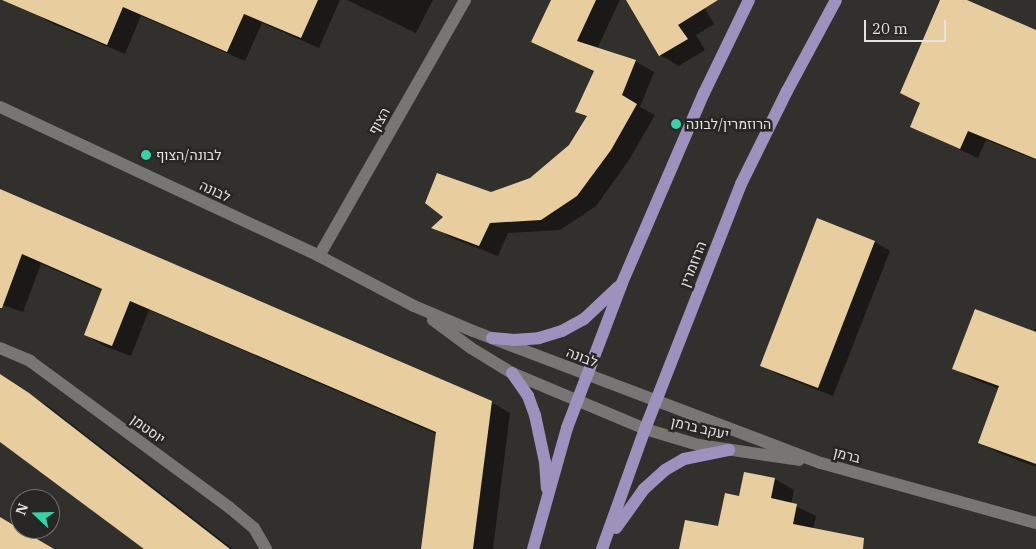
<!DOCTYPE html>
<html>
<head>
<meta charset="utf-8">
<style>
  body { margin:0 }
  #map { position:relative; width:1036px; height:549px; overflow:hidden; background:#31302d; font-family:"IBM Plex Serif",Heebo,serif }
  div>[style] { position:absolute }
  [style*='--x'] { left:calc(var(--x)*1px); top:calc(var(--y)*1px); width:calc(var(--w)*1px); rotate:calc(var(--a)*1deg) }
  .shadow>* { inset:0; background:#0007 }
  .building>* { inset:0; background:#e8ce9e }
  .minor>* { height:12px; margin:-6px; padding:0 6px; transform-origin:6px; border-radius:6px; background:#787674 }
  .major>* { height:12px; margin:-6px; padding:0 6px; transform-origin:6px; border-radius:6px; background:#9e91be }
  .dots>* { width:14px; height:14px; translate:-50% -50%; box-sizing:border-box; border:2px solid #272624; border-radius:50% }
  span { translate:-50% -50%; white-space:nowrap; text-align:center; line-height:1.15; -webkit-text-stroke:5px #272624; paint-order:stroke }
  .street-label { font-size:14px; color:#e4e3e2 }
  .poi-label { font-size:14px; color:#e4e3e2 }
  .left { translate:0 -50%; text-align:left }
  .north { position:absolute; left:10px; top:489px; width:50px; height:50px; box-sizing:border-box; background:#272624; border:1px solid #737270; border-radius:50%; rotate:291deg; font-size:14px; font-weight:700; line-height:20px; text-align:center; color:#e4e3e2 }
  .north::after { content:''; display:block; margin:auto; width:18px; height:22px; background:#32d4a9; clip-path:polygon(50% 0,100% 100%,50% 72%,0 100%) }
  .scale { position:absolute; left:864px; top:20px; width:82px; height:22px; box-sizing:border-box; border:2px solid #e4e3e2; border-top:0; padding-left:6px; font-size:15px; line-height:18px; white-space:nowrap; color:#e4e3e2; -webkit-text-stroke:4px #272624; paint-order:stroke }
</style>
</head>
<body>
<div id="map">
  <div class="shadow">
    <i style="clip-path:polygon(39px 0,340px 0,319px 48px,262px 23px,245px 61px,141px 16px,125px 54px,51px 23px,33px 12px)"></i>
    <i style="clip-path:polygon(347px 0,433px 0,416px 33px)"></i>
    <i style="clip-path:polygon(551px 0,620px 0,597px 49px,635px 61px,654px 72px,640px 107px,655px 115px,629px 160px,596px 206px,560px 230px,508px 233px,498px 256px,452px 238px,434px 228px,445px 216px,491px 193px,531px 179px,570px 146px,588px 117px,577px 111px,595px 72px,533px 42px)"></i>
    <i style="clip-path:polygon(627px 0,700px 0,714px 24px,696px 35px,705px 50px,679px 66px,660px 55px)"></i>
    <i style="clip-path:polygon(942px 0,964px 0,1036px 32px,1036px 160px,986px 140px,978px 158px,911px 127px,921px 104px,901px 93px)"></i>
    <i style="clip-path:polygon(0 190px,491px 402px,510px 413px,493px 549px,422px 549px,437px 434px,149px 310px,131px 356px,104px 346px,85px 335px,103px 291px,41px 264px,23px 312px,0 304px)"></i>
    <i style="clip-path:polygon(875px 242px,890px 251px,833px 396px,777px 374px,761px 365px)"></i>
    <i style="clip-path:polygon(1036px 326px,1036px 467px,999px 453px,980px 442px,1000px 389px,973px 379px,954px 368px,1034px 333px)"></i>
    <i style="clip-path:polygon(0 376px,48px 406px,233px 549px,146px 549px,0 440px)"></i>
    <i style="clip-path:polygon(775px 479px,794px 490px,791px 504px,816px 516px,813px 530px,853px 549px,681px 549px,719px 528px,740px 497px)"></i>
  </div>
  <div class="building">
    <i style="clip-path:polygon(2px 0,318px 0,301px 38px,244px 14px,227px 52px,123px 7px,107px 45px)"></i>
    <i style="clip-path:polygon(551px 0,596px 0,577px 41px,636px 60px,622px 95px,637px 104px,611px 150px,577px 196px,541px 220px,490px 223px,479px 246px,431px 228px,443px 217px,425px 203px,437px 173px,491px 192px,530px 178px,569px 145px,587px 116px,575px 112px,594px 71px,531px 42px)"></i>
    <i style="clip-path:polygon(626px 0,718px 0,678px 25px,688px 39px,659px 56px)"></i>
    <i style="clip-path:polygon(940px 0,967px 0,1036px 30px,1036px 159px,968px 131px,960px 149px,910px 127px,920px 103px,900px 93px)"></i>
    <i style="clip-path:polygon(0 189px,492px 401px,473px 549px,421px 549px,436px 432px,130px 301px,112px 346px,84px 335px,102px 289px,22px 254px,2px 308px,0 308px)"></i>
    <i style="clip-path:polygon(817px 218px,875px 241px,818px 388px,760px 366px)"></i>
    <i style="clip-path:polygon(975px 309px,1036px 332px,1036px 464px,978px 443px,999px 386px,952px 369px)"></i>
    <i style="clip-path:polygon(0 374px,29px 393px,230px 549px,144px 549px,0 442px)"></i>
    <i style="clip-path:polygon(744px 472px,775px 478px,771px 498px,797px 504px,793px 524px,864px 538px,863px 549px,679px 549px,685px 520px,718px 526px,725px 493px,739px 496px)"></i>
    <i style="clip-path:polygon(0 517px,20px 529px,54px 549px,0 549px)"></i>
  </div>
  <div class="minor">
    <i style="--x:0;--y:107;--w:352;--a:25"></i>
    <i style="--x:319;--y:256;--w:107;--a:27.8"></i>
    <i style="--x:414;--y:306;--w:64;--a:23"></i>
    <i style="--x:473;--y:331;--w:372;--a:20.8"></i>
    <i style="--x:821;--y:463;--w:223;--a:15.6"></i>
    <i style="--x:319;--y:256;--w:295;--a:-60.3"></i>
    <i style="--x:433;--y:320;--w:47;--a:36.4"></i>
    <i style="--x:471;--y:348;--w:48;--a:31.4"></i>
    <i style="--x:512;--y:373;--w:144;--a:22.8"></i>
    <i style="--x:645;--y:429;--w:56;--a:16.5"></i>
    <i style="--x:699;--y:445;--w:101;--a:8.5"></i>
    <i style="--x:0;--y:348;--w:33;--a:23"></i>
    <i style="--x:30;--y:361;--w:248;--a:36.3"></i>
    <i style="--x:230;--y:508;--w:31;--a:40"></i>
    <i style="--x:254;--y:528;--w:24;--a:60"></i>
  </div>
  <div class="major">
    <i style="--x:492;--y:338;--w:21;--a:5"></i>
    <i style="--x:513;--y:340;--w:26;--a:-4"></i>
    <i style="--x:539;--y:338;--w:24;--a:-17"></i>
    <i style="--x:562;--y:331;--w:25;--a:-29"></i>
    <i style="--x:584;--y:319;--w:47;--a:-43.3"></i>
    <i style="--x:512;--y:373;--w:28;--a:55"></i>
    <i style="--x:528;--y:396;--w:20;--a:70"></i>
    <i style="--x:535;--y:415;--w:48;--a:78"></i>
    <i style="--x:545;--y:462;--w:26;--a:86"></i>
    <i style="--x:616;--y:528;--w:48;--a:-54.3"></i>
    <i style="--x:644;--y:489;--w:28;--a:-42"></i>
    <i style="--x:665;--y:470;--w:22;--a:-30"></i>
    <i style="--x:684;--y:459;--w:46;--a:-11.3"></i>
    <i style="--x:533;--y:549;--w:126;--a:-74.3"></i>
    <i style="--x:567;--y:428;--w:155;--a:-69.2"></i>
    <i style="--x:622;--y:283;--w:207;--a:-66.7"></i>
    <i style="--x:704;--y:93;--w:103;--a:-64.2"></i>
    <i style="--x:602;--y:549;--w:127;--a:-70.3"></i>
    <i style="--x:645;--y:429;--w:263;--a:-68.6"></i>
    <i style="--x:741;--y:184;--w:104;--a:-63.7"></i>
    <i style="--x:787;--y:91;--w:103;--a:-61.7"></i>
  </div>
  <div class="dots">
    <i style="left:676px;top:124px;background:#32d4a9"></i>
    <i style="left:146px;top:155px;background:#32d4a9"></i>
  </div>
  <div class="street-label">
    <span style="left:379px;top:121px;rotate:-60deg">הצוף</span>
    <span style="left:215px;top:191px;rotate:25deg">לבונה</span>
    <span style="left:693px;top:264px;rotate:-68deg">הרוזמרין</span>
    <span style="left:582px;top:357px;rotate:21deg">לבונה</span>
    <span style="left:700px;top:428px;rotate:13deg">יעקב ברמן</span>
    <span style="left:148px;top:429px;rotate:36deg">יוסטמן</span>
    <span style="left:847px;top:455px;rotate:14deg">ברמן</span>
  </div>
  <div class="poi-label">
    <span class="left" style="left:686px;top:124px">הרוזמרין/לבונה</span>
    <span class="left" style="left:156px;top:155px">לבונה/הצוף</span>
  </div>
  <div class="north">N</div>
  <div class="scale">20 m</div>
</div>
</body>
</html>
